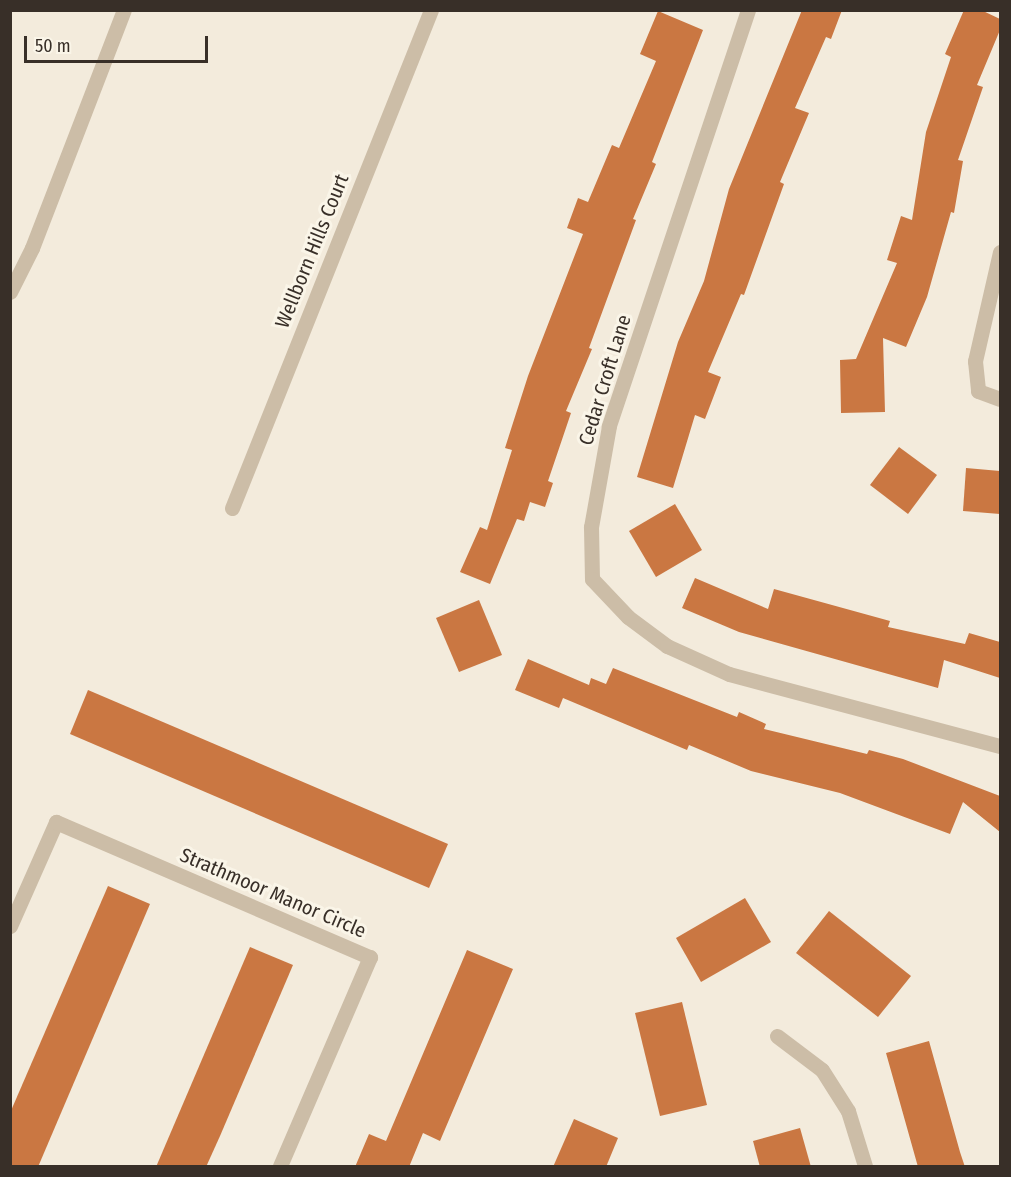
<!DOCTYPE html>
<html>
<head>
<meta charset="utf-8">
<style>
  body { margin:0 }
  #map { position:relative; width:1011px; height:1177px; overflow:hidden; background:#f3ebdc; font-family:"Fira Sans Condensed",sans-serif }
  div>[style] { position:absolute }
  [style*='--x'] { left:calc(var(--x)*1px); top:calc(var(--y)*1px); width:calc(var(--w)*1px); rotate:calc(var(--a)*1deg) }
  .building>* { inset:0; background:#ca7742 }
  .minor>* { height:15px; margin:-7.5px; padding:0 7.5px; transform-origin:7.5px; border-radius:7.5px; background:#ccbda7 }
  span { translate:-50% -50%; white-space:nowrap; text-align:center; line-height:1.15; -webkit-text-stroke:6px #faf5e8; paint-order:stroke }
  .street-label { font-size:20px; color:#382f28 }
  .frame { position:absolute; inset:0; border:12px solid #382f28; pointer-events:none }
  .scale { position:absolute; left:24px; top:36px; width:184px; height:27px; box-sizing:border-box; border:3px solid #382f28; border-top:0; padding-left:8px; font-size:18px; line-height:21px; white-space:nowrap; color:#382f28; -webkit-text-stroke:4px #faf5e8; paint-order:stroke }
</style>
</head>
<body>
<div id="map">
  <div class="building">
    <i style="clip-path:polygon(802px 10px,842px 10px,831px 39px,826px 37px,795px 108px,809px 113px,780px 182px,784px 184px,744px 295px,741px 294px,708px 372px,721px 377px,705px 419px,695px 415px,673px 488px,637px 477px,678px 342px,704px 281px,729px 189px)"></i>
    <i style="clip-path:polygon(964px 10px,981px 10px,1000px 19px,1000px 30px,977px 85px,983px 87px,958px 160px,963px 161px,954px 213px,951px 212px,927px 297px,906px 347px,883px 338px,885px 412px,841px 413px,840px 360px,856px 359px,897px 263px,887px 260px,901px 216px,912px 220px,926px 132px,951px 57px,945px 54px)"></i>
    <i style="clip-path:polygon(658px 11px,703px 30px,652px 162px,656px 164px,633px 219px,636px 220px,589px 348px,592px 349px,566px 411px,571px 413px,548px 481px,553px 483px,545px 507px,530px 502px,524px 521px,517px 519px,490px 584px,460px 572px,480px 527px,487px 530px,512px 450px,505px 448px,528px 376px,583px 234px,567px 228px,578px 198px,588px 202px,612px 145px,619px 148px,656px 61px,640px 54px)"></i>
    <i style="clip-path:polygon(899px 447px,937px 475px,908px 514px,870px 485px)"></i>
    <i style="clip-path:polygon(966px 468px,1000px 471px,1000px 514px,963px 511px)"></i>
    <i style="clip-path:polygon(675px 504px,702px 550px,656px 577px,629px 531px)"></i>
    <i style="clip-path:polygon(695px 578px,768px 609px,774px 589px,890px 621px,888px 627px,965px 644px,969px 633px,1000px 642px,1000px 678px,944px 660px,938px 688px,739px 632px,682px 608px)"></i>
    <i style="clip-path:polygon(479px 600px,502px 655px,459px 672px,436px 618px)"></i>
    <i style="clip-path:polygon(528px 659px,589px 685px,591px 678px,606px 684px,613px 668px,737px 717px,739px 712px,766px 724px,764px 729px,867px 754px,869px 750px,903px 759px,1000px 796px,1000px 832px,963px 802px,950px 834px,840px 793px,751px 771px,689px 745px,687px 750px,563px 698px,559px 708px,515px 690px)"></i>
    <i style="clip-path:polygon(88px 690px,448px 844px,429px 888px,70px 734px)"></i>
    <i style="clip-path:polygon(108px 886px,150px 904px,38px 1167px,10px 1167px,10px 1113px)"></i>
    <i style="clip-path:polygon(745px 898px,771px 942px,701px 982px,676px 938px)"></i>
    <i style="clip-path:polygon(829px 911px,911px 976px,878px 1017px,796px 953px)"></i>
    <i style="clip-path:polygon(250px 947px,293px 965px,220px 1136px,206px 1167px,156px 1167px)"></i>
    <i style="clip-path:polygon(467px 950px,513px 969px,440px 1141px,423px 1133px,409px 1167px,355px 1167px,369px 1134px,386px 1141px)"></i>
    <i style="clip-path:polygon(682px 1002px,707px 1105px,660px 1116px,635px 1013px)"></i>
    <i style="clip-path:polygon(929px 1041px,960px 1152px,965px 1167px,918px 1167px,886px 1053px)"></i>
    <i style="clip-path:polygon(574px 1119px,618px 1138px,606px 1167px,553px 1167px)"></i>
    <i style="clip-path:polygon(800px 1128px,811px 1167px,760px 1167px,753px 1141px)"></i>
  </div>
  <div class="minor">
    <i style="--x:748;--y:10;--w:439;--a:108.5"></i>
    <i style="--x:609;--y:426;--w:103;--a:100.1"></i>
    <i style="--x:591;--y:527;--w:52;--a:88.9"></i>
    <i style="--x:592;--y:579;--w:52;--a:46.5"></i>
    <i style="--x:628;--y:617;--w:49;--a:36.6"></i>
    <i style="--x:667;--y:646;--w:68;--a:24.3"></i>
    <i style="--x:729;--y:674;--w:280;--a:14.9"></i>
    <i style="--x:1000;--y:252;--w:112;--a:102.9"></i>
    <i style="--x:975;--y:361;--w:30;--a:84"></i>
    <i style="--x:978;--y:391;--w:23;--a:20"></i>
    <i style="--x:10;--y:292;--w:49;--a:-63.4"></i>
    <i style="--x:32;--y:248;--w:255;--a:-68.9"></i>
    <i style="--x:232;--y:508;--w:536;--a:-68.22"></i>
    <i style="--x:10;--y:926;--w:114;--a:-66.1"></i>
    <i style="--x:56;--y:822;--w:342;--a:23.3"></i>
    <i style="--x:370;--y:957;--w:228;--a:113.3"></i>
    <i style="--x:777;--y:1036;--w:56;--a:37.1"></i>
    <i style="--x:822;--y:1070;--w:49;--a:57.6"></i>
    <i style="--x:848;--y:1111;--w:58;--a:72.8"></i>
  </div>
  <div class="street-label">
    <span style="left:312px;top:251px;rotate:-68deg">Wellborn Hills Court</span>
    <span style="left:605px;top:380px;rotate:-73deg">Cedar Croft Lane</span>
    <span style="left:273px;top:893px;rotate:23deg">Strathmoor Manor Circle</span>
  </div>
  <div class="frame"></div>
  <div class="scale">50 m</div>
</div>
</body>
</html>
